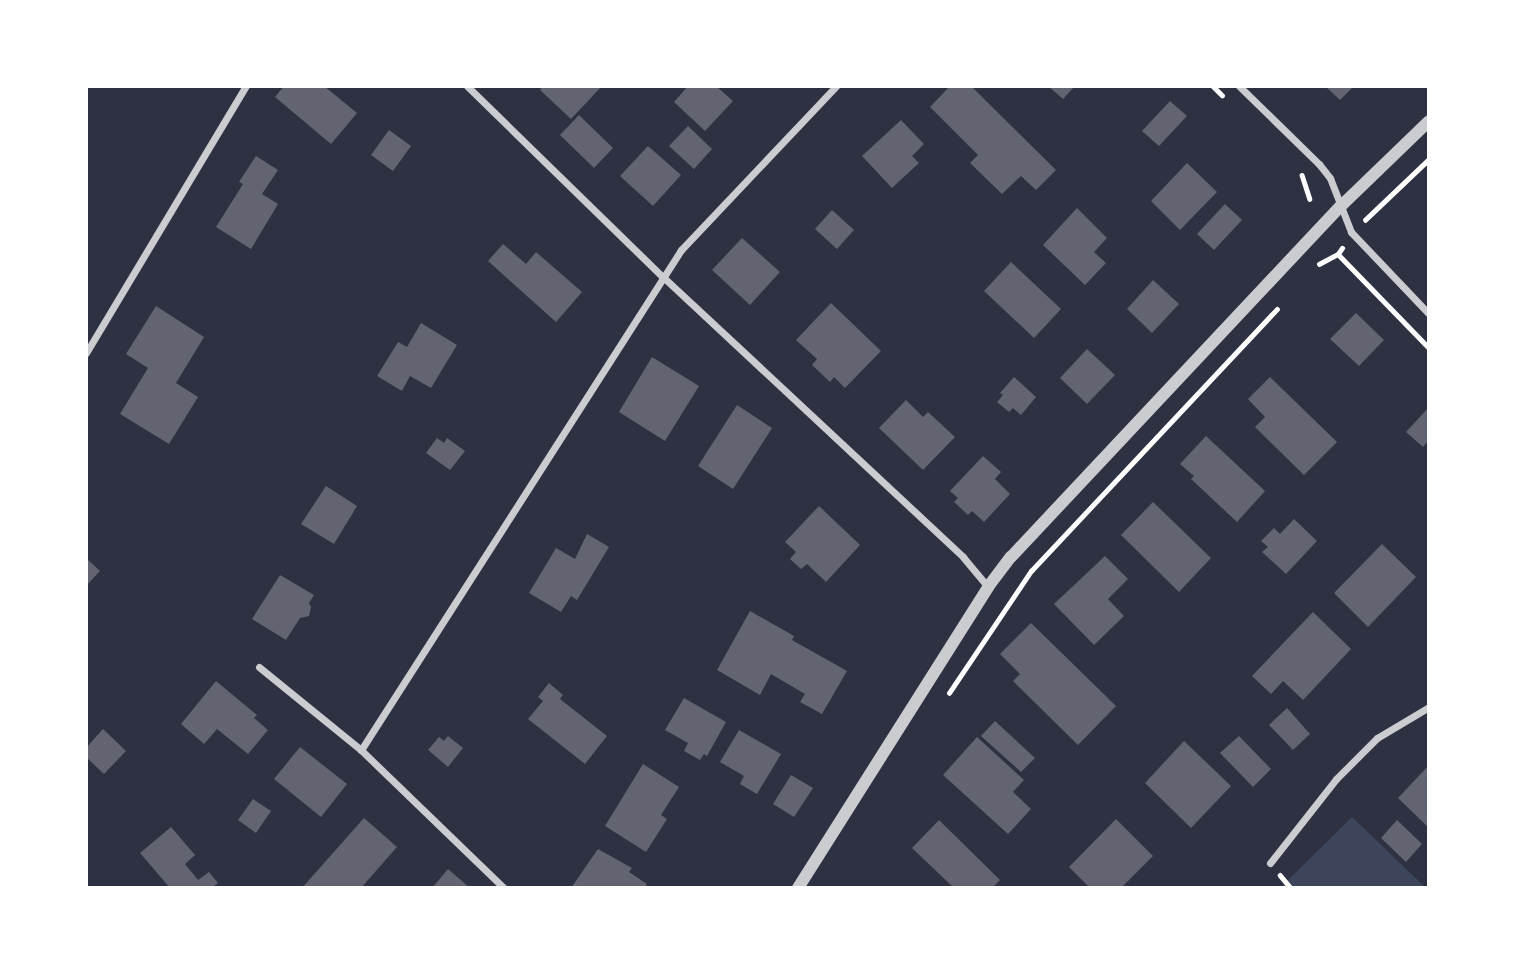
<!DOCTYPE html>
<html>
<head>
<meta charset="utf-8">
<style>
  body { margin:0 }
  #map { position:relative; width:1515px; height:974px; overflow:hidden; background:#2d3142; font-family:"Open Sans",sans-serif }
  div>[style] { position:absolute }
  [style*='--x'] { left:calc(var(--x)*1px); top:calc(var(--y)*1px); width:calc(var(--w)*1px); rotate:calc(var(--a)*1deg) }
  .green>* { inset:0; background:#3c4559 }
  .building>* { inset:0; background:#626471 }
  .path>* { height:4.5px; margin:-2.25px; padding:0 2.25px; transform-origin:2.25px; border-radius:2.25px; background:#fff }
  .minor>* { height:7px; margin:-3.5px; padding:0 3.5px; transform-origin:3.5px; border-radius:3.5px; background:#caccd0 }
  .tertiary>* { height:12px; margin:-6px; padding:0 6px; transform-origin:6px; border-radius:6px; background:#caccd0 }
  span { translate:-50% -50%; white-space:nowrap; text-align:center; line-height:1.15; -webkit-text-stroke:5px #fff; paint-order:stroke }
  .frame { position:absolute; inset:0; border:88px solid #fff; pointer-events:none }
</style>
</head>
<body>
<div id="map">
  <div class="green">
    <i style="clip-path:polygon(1352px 817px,1426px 888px,1280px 888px)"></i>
  </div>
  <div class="building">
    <i style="clip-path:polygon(284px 86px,324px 86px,357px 113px,331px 144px,275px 97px)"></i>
    <i style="clip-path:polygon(543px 86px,602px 86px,571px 119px,540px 90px)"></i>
    <i style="clip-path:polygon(688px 86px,716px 86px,733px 101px,705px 131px,674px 102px)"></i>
    <i style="clip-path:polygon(950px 86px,971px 86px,1056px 170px,1036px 190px,1021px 176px,1002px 194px,970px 163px,978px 155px,930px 107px)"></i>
    <i style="clip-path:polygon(1048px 86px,1075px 86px,1063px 99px)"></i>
    <i style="clip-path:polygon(1325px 86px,1354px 86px,1340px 100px)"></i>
    <i style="clip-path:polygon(1170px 101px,1187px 116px,1159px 146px,1142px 131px)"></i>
    <i style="clip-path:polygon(579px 115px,613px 148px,594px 168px,560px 135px)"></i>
    <i style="clip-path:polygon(901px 120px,924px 144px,912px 156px,919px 163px,892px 188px,862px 156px)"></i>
    <i style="clip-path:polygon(688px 126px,712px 149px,694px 169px,669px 146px)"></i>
    <i style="clip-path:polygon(389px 130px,411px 146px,393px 171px,371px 155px)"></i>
    <i style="clip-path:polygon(648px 146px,681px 175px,653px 206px,620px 176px)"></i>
    <i style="clip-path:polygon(256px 156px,278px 170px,262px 194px,278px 204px,251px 249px,216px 227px,243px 184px,239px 182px)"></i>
    <i style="clip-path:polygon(1187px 163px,1217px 192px,1180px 230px,1151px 201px)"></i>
    <i style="clip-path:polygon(1225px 204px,1242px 220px,1214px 250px,1197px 234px)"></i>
    <i style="clip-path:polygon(1077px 208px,1107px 238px,1094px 252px,1106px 263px,1085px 285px,1043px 245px)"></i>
    <i style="clip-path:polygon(832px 210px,854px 230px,837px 249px,815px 229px)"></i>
    <i style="clip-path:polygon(742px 238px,780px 272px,750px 305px,712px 270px)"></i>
    <i style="clip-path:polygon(503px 244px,526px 264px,536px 252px,582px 292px,556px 322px,488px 261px)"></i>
    <i style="clip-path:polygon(1011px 262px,1061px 309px,1034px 338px,984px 291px)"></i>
    <i style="clip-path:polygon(1153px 280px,1179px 304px,1152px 333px,1127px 309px)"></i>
    <i style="clip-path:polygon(831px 303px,881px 351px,845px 388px,834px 377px,830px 382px,812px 365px,817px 359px,796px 340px)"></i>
    <i style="clip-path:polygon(156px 306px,204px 337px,176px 383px,198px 397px,169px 444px,120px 414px,148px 368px,126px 354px)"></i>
    <i style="clip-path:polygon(1356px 313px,1384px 340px,1359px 366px,1330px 339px)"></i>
    <i style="clip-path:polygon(421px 323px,457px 345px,431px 388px,410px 376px,402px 391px,377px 376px,398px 342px,407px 347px)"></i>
    <i style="clip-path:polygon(1087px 349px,1115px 375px,1087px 404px,1060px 378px)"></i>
    <i style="clip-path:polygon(652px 357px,699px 386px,665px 441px,619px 412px)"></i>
    <i style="clip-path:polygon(1014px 377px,1036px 397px,1021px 415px,1013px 408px,1009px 412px,997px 402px,1003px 395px,1000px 393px)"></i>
    <i style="clip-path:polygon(1270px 377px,1337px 442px,1304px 475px,1255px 427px,1265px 417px,1248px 399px)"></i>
    <i style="clip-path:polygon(906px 400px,923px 417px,928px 412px,955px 437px,923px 470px,879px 428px)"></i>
    <i style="clip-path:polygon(737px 405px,772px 428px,733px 489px,698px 466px)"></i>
    <i style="clip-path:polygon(1429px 407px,1429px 440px,1423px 447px,1406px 432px)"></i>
    <i style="clip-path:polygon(1206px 436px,1265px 491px,1237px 522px,1191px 479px,1194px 476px,1180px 464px)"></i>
    <i style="clip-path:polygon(437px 438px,444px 443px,447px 438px,465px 451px,450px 470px,426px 453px)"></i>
    <i style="clip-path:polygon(983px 456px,1001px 472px,995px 479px,1010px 494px,984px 522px,972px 511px,968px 515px,954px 502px,958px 498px,950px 491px)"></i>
    <i style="clip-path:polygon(326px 486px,357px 506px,334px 544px,301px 524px)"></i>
    <i style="clip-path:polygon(1153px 502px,1211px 558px,1179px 592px,1121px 535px)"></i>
    <i style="clip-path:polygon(819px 506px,860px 545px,826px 582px,807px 564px,801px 569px,790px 559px,796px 552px,785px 542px)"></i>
    <i style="clip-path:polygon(1294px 519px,1317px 541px,1286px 574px,1262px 552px,1268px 547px,1261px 541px,1274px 528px,1280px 534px)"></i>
    <i style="clip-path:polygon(587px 534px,609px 547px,577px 600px,571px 596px,561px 612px,529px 593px,556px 548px,575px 559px)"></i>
    <i style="clip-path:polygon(1382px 544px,1416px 577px,1368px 627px,1334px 593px)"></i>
    <i style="clip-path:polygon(1105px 556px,1128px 579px,1108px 599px,1124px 616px,1094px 645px,1054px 604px)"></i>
    <i style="clip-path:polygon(86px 558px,100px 571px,86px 586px)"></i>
    <i style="clip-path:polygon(280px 575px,314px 595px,309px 603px,311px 607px,309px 616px,300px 618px,286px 640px,252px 619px)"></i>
    <i style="clip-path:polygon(750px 611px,794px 636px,792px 640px,847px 671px,822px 714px,800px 702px,805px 694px,771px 674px,760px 695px,717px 670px)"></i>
    <i style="clip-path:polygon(1313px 612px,1351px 649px,1303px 700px,1283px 681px,1271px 694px,1252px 676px)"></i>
    <i style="clip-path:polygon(1031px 623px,1116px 706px,1078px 745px,1013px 681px,1020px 674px,1000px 654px)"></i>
    <i style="clip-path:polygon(216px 681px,257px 715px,254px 718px,268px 730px,248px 754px,217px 729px,204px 744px,181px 724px)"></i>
    <i style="clip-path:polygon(549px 683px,563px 695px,560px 699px,607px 736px,585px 764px,528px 719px,543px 701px,538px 697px)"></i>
    <i style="clip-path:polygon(684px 698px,726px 722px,707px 756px,704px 754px,700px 760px,684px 751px,688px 743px,665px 730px)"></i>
    <i style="clip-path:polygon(1287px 708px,1310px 734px,1293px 750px,1269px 725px)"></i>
    <i style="clip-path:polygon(995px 721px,1035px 758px,1021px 772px,981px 736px)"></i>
    <i style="clip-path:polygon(103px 729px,126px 751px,104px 774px,86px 757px,86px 748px)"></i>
    <i style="clip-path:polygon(739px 730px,781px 754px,757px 794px,740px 784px,744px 776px,720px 762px)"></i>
    <i style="clip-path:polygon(448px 736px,463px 748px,448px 767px,428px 750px,439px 737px,444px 741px)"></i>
    <i style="clip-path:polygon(1239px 736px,1271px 769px,1253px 787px,1220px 753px)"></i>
    <i style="clip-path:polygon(977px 737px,1024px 780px,1013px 792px,1031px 809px,1008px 834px,943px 775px)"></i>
    <i style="clip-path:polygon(1184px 741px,1231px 786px,1191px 828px,1145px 783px)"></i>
    <i style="clip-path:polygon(300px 747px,347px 784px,321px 817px,274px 779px)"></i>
    <i style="clip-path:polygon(643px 764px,679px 787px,661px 815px,667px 819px,646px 852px,605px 826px)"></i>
    <i style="clip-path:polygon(1429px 765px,1429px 828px,1398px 798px)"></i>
    <i style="clip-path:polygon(791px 775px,813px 788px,794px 817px,773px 804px)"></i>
    <i style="clip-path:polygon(253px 799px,271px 811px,256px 833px,238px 820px)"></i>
    <i style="clip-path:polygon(364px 818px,397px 847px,361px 888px,302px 888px)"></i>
    <i style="clip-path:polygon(1116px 819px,1153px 856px,1121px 888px,1090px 888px,1069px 867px)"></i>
    <i style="clip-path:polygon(939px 820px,1000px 880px,992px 888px,954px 888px,912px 848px)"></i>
    <i style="clip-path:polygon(1397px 820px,1422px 844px,1406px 862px,1381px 838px)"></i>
    <i style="clip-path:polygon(171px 827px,195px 855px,185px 864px,198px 880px,209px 872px,218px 883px,211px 888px,170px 888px,140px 853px)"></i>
    <i style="clip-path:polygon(598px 849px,632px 868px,629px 872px,647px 884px,644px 888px,571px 888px)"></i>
    <i style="clip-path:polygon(448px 869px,470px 888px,432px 888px)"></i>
  </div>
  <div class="path">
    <i style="--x:1213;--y:86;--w:13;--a:45"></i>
    <i style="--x:1302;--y:175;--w:25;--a:72"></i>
    <i style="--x:1365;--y:220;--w:88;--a:-43.6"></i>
    <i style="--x:1338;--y:254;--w:131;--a:45.9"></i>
    <i style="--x:1319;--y:264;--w:21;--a:-28"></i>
    <i style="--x:1338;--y:254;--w:7;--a:-56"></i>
    <i style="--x:949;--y:693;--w:147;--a:-56.1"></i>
    <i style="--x:1031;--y:571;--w:359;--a:-46.8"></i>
    <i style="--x:1280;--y:875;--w:17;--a:50"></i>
  </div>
  <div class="minor">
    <i style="--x:467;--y:86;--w:272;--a:44.3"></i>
    <i style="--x:662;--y:276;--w:412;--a:43"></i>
    <i style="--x:963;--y:557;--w:39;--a:50"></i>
    <i style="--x:1239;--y:86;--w:112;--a:44.3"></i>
    <i style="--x:1319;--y:164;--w:18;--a:52"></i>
    <i style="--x:1330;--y:178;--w:58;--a:68.7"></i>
    <i style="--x:1351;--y:232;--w:113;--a:46.4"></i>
    <i style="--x:86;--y:353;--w:311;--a:-59.1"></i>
    <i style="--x:259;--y:667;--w:132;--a:39.1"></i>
    <i style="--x:361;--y:750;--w:199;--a:44"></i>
    <i style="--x:361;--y:750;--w:594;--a:-57.38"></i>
    <i style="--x:681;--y:250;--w:226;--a:-46.6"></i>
    <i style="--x:1270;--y:863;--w:107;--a:-51.8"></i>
    <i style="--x:1336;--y:779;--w:58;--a:-45"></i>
    <i style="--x:1377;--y:738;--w:61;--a:-30.8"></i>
  </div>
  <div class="tertiary">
    <i style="--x:798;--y:888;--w:356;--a:-57.7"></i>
    <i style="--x:988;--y:587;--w:38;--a:-53"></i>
    <i style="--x:1011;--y:557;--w:482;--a:-46.8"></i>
    <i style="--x:1341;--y:206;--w:122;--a:-44"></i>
  </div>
  <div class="frame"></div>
</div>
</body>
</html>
